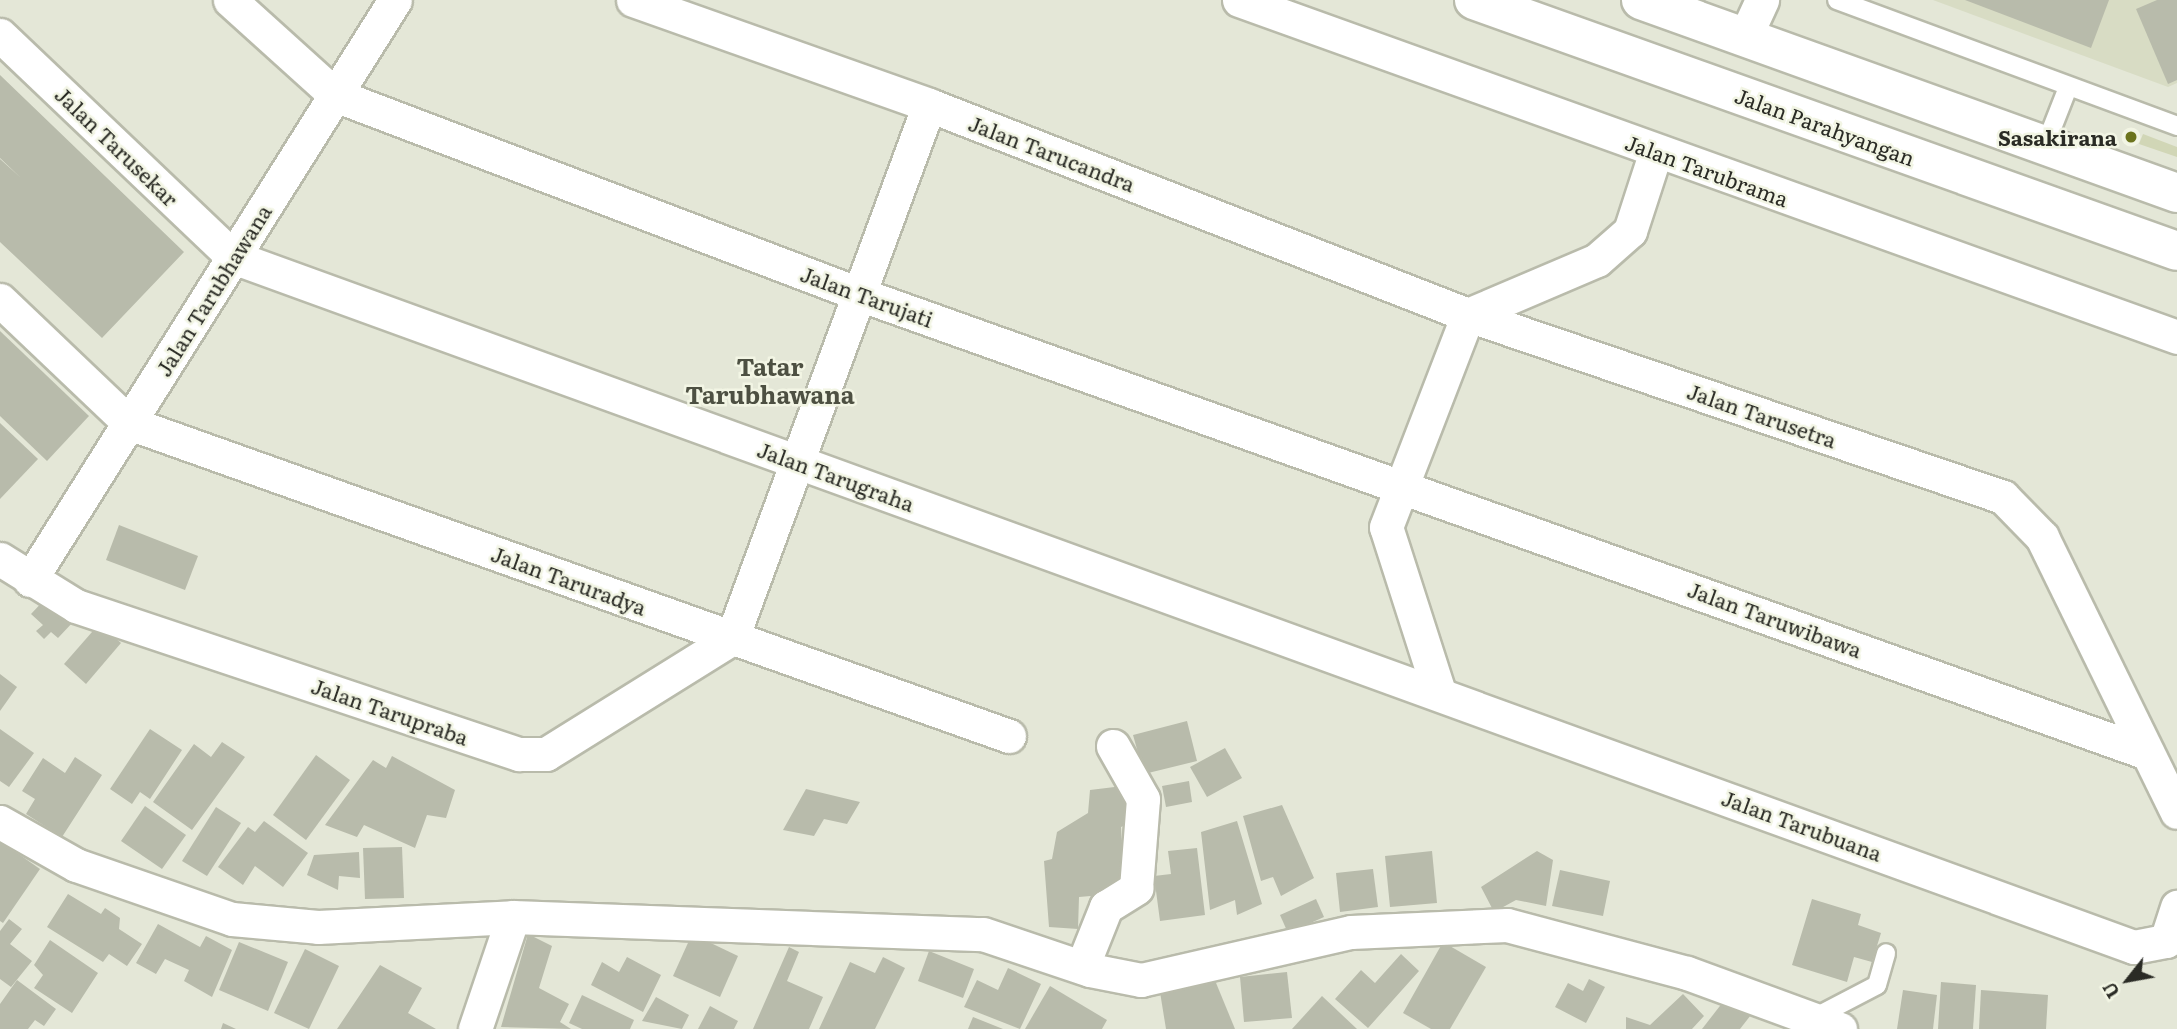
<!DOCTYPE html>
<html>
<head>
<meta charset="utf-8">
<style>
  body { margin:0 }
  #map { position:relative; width:2177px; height:1029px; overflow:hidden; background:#e4e7d7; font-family:Literata,serif }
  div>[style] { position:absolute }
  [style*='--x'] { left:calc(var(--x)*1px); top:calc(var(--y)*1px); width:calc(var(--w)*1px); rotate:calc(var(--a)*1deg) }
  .built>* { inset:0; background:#d8dcc4 }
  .green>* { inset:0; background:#d1d6b6 }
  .building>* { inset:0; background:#b8bbab }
  .roads { filter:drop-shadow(2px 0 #b9bbab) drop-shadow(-2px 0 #b9bbab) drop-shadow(0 2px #b9bbab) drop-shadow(0 -2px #b9bbab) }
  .service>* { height:18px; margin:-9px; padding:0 9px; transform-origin:9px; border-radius:9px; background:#fff }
  .minor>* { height:33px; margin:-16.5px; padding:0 16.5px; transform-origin:16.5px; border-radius:16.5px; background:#fff }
  .secondary>* { height:38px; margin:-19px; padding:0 19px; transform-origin:19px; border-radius:19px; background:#fff }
  .dots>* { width:19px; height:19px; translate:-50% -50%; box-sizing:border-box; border:4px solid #f2f5e4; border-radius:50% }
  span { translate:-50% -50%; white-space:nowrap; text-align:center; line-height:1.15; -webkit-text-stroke:5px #f2f5e4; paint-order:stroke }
  .street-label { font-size:21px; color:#2a2b25 }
  .poi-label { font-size:21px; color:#2a2b25; font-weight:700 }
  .right { translate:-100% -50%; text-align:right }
  .quarter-label { font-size:24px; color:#4d5042; font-weight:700 }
  .north { position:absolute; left:2093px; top:945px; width:70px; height:70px; -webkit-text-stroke:5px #f2f5e4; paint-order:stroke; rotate:239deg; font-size:19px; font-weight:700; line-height:28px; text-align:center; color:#2a2b25 }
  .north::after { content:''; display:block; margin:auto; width:24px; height:32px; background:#2a2b25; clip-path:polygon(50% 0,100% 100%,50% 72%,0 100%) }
</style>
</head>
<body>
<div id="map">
  <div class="built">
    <i style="clip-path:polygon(1933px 0,2177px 0,2177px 83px,2168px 87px)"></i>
  </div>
  <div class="green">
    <i style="clip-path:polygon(2143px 134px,2177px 147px,2177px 157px,2139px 144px)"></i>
  </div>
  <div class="building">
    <i style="clip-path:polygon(1965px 0,2109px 0,2091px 48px)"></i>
    <i style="clip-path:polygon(2157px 0,2177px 0,2177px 80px,2168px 84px,2136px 9px)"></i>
    <i style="clip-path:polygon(0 75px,184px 252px,102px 338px,0 242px,0 159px,21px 178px,0 158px)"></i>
    <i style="clip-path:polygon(0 331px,89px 416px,47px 461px,0 416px)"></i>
    <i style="clip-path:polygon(0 423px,38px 459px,0 499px)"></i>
    <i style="clip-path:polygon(119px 525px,198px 556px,185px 590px,106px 560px)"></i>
    <i style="clip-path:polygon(48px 596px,74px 621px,58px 638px,51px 632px,44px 639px,36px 631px,43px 625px,31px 614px)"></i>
    <i style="clip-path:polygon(99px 624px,121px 643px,86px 684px,64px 664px)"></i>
    <i style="clip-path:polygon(0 674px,17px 687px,0 711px)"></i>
    <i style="clip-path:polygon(1187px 721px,1197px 761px,1144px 774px,1133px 735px)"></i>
    <i style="clip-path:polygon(0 729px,34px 753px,9px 787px,0 781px)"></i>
    <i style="clip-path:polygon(150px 729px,182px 750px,150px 799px,140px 792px,132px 804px,110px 789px)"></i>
    <i style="clip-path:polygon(222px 742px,245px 757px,192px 830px,153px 802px,194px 744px,211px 757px)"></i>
    <i style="clip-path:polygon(1225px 748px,1242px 778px,1207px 797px,1190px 767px)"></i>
    <i style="clip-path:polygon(316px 755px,350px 780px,306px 840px,273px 815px)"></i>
    <i style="clip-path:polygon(392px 756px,455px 790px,446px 818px,427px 815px,415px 848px,364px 825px,357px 837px,325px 825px,373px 760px,386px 768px)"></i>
    <i style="clip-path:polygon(75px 757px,102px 775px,62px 837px,26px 814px,35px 799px,22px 791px,43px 758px,65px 773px)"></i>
    <i style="clip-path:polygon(1189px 781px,1192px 802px,1166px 807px,1162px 786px)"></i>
    <i style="clip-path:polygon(1131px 785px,1134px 822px,1121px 827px,1125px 893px,1079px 897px,1078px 929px,1049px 927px,1044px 861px,1052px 859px,1057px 832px,1088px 813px,1090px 790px)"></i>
    <i style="clip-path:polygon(806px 789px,860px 802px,847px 824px,824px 819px,814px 836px,783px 830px)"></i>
    <i style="clip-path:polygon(1282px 805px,1314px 878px,1281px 896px,1273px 877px,1261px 881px,1243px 816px)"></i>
    <i style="clip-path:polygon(145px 806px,186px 835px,162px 869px,121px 841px)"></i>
    <i style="clip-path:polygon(216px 807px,241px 823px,207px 876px,182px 861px)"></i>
    <i style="clip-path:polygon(264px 821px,308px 853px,283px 887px,255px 866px,243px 885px,218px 867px,248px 827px,255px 832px)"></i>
    <i style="clip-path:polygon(1237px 821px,1262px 904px,1237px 915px,1235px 900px,1210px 910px,1201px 832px)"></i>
    <i style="clip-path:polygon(0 841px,40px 869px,3px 923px,0 921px)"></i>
    <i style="clip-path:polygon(402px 847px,404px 898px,365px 899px,363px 848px)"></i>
    <i style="clip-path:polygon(1197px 848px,1205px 915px,1160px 921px,1154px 876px,1171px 874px,1168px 851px)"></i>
    <i style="clip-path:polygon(1432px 851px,1437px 903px,1390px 907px,1385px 856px)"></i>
    <i style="clip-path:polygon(1537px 851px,1553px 860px,1546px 906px,1516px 900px,1494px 912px,1481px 887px)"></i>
    <i style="clip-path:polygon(359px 852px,360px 878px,339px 876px,338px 890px,307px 875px,314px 855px)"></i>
    <i style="clip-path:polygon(1373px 869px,1378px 907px,1340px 912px,1336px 873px)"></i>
    <i style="clip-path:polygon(1560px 870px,1610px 881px,1603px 916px,1552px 906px)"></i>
    <i style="clip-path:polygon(68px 894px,101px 914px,105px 908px,120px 918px,119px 929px,142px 944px,127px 966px,109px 954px,103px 962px,47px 927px)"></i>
    <i style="clip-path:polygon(1316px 899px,1324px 917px,1288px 933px,1280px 915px)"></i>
    <i style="clip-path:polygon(1812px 899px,1861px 914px,1858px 925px,1881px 933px,1872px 962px,1854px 957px,1847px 982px,1792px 965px)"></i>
    <i style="clip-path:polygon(9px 919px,22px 929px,10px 944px,32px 961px,11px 987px,0 979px,0 931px)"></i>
    <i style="clip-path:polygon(158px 924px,200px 947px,206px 936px,232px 950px,212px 997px,184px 981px,189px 970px,165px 959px,156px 974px,136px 963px)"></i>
    <i style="clip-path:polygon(528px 934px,552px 946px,539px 988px,569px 1004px,560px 1022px,571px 1029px,501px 1027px)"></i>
    <i style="clip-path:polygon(692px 934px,738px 956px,720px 997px,673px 976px)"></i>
    <i style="clip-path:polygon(50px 940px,98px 973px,72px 1013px,34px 988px,43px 975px,34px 965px)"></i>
    <i style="clip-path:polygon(239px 942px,288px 962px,268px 1011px,219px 990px)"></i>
    <i style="clip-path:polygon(1443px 942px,1486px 967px,1450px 1029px,1431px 1029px,1403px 1013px)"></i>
    <i style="clip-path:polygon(789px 947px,799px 952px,787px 981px,823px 997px,809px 1029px,753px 1029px)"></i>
    <i style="clip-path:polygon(305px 949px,339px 966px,309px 1029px,274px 1013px)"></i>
    <i style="clip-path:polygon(929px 951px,974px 969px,963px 998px,918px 981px)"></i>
    <i style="clip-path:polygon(1401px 954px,1419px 971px,1368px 1028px,1335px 999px,1361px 970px,1375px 983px)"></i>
    <i style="clip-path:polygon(627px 957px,661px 975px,643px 1012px,591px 985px,602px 962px,619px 972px)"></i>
    <i style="clip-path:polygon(883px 957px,905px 968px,875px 1029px,819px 1029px,850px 962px,875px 973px)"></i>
    <i style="clip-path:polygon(380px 965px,422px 988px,408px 1013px,436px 1029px,337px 1029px)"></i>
    <i style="clip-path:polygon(1008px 968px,1041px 984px,1020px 1029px,964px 1007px,977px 980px,998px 990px)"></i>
    <i style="clip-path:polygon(1287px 972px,1292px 1018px,1244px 1022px,1240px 977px)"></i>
    <i style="clip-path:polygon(1214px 978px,1235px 1029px,1166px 1029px,1160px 992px)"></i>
    <i style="clip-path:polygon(1589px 979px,1605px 987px,1586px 1023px,1555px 1007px,1568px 983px,1583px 991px)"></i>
    <i style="clip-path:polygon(17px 980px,56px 1009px,44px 1026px,35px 1020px,28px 1029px,0 1029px,0 1004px)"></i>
    <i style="clip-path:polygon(1941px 982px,1976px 985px,1973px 1029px,1938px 1029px)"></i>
    <i style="clip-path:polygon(1050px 986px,1107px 1020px,1102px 1029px,1025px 1029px)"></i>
    <i style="clip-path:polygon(1903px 990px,1937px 995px,1933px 1029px,1897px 1029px)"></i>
    <i style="clip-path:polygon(1981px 990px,2048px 995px,2046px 1029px,1979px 1029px)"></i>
    <i style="clip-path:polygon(1730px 993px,1754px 1011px,1740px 1029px,1702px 1029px)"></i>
    <i style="clip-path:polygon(1683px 994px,1704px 1016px,1692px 1029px,1626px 1029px,1626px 1017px,1650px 1025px)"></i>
    <i style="clip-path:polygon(582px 995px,634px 1020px,630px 1029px,582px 1029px,569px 1023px)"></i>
    <i style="clip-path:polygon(1322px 996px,1357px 1029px,1292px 1029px)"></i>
    <i style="clip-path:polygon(656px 997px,689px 1015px,682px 1029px,642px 1021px)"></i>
    <i style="clip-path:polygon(710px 1006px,738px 1021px,734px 1029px,698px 1029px)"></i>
    <i style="clip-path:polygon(973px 1017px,1003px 1029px,968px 1029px)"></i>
    <i style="clip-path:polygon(223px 1023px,236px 1029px,221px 1029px)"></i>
  </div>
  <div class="roads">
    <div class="service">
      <i style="--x:1837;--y:0;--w:363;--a:20.3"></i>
      <i style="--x:2045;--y:146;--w:60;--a:-68.6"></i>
      <i style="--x:1812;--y:1019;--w:73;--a:-27.6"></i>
      <i style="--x:1877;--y:985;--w:33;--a:-74"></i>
    </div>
    <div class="minor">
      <i style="--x:230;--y:0;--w:142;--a:42.1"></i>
      <i style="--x:335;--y:95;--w:561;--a:20.8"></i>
      <i style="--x:859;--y:294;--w:1367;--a:19.61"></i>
      <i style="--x:633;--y:0;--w:314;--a:19.5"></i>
      <i style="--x:929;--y:105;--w:578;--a:21.29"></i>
      <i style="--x:1468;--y:315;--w:565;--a:18.79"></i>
      <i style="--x:2003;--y:497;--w:56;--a:45.7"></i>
      <i style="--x:2042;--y:537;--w:306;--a:63.9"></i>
      <i style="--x:1239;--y:0;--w:997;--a:19.76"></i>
      <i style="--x:0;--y:35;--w:322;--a:43.6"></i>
      <i style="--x:233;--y:257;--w:2022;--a:19.95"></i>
      <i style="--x:2134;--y:947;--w:33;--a:-11"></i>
      <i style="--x:2166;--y:941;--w:36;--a:-72"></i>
      <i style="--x:1745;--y:37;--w:41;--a:-65.3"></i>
      <i style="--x:0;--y:300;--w:178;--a:43.6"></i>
      <i style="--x:129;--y:423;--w:934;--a:19.58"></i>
      <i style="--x:0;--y:559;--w:89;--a:31.7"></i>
      <i style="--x:76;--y:606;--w:467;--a:18.5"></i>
      <i style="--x:519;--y:754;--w:27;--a:0"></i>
      <i style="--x:546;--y:754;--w:219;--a:-31.9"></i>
      <i style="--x:732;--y:638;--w:568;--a:-69.72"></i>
      <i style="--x:30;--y:580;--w:685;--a:-57.82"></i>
      <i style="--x:1439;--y:692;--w:173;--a:-107.8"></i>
      <i style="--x:1386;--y:527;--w:227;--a:-68.9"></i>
      <i style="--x:1468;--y:315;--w:140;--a:-23.1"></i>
      <i style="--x:1597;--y:260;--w:44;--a:-41.3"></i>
      <i style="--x:1630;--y:231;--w:84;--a:-72"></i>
      <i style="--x:0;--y:822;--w:87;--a:29.5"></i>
      <i style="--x:76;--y:865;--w:165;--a:19.1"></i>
      <i style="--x:232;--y:919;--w:86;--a:5.3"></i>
      <i style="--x:318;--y:927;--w:195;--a:-2.9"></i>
      <i style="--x:513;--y:917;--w:470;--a:2.1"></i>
      <i style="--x:983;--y:934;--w:113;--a:18.6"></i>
      <i style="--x:1090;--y:970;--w:52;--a:11.1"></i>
      <i style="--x:1141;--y:980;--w:215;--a:-12.9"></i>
      <i style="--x:1351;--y:932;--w:156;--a:-2.6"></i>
      <i style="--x:1507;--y:925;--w:186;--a:14.9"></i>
      <i style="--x:1687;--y:973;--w:163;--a:20.1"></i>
      <i style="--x:1082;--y:967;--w:65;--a:-68.2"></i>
      <i style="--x:1106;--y:907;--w:36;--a:-32"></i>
      <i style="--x:1136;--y:888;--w:89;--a:-85.5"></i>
      <i style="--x:1143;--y:799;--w:61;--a:-119.5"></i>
      <i style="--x:475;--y:1029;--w:118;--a:-71.3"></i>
    </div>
    <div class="secondary">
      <i style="--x:1474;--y:0;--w:746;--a:19.65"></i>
      <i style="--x:1641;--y:0;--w:570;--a:19.8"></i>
    </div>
  </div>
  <div class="dots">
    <i style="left:2131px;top:137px;background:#6c741d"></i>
  </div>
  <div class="street-label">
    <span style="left:1825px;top:126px;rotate:20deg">Jalan Parahyangan</span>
    <span style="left:117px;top:146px;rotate:44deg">Jalan Tarusekar</span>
    <span style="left:1052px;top:153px;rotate:21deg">Jalan Tarucandra</span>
    <span style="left:1707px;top:170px;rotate:20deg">Jalan Tarubrama</span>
    <span style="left:213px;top:290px;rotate:-58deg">Jalan Tarubhawana</span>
    <span style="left:867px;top:296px;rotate:20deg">Jalan Tarujati</span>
    <span style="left:1762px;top:415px;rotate:19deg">Jalan Tarusetra</span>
    <span style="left:836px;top:476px;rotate:20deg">Jalan Tarugraha</span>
    <span style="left:569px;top:580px;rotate:20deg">Jalan Taruradya</span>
    <span style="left:1775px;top:619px;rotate:20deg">Jalan Taruwibawa</span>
    <span style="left:390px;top:711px;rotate:19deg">Jalan Tarupraba</span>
    <span style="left:1802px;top:825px;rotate:20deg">Jalan Tarubuana</span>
  </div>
  <div class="poi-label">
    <span class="right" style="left:2117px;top:137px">Sasakirana</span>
  </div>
  <div class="quarter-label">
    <span style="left:770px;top:380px">Tatar<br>Tarubhawana</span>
  </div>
  <div class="north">U</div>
</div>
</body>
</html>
